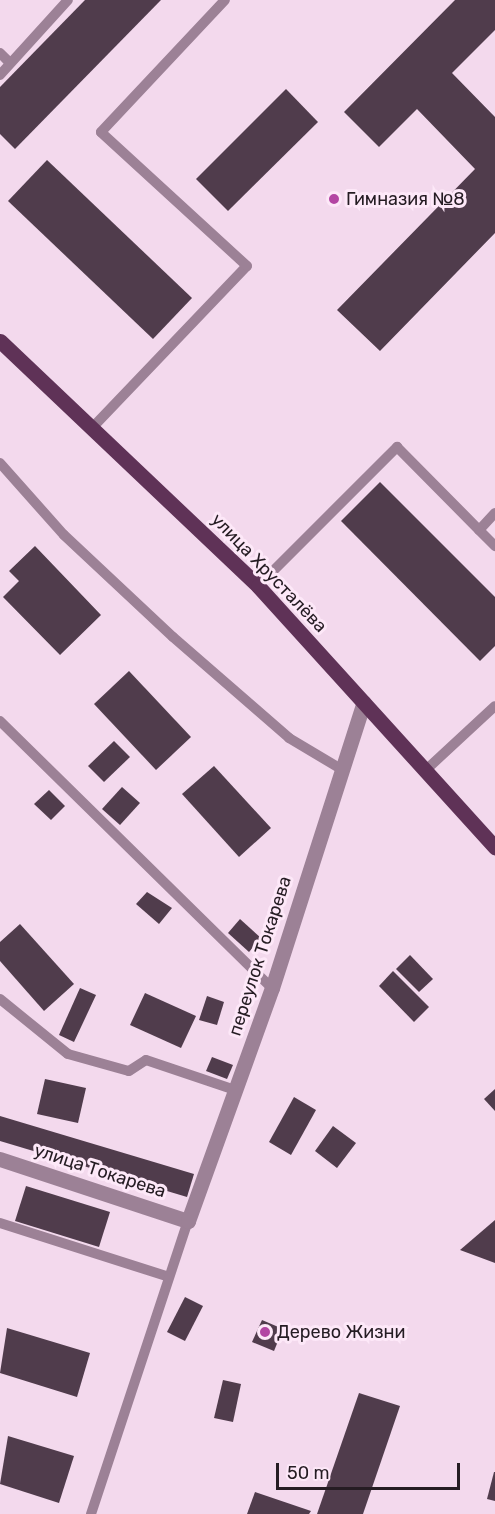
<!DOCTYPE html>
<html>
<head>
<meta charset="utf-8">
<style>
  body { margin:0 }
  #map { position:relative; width:495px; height:1514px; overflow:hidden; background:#f3d9ed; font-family:Rubik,sans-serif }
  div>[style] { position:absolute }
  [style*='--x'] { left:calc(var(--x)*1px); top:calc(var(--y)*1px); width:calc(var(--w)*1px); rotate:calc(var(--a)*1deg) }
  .building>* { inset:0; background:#503c4c }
  .lane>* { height:10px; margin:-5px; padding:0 5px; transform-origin:5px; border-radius:5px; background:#9c8196 }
  .street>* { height:15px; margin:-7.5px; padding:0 7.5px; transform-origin:7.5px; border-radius:7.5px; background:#9c8196 }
  .primary>* { height:15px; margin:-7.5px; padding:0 7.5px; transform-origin:7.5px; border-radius:7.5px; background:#5f3257 }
  .dots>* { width:16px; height:16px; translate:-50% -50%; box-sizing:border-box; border:3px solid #fde8f8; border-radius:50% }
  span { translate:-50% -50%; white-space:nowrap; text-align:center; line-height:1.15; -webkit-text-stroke:6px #fde8f8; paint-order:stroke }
  .poi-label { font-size:18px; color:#251c23 }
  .left { translate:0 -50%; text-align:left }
  .street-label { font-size:18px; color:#251c23 }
  .scale { position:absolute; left:276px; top:1463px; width:184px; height:27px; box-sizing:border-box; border:3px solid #251c23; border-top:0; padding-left:8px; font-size:18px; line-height:21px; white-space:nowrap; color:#251c23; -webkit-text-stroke:4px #fde8f8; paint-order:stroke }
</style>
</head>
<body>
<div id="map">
  <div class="building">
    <i style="clip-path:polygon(85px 0,161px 0,15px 149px,0 134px,0 87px)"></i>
    <i style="clip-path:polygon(455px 0,495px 0,495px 30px,452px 73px,495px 117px,495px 233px,380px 351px,337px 310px,475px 169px,417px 109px,379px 147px,344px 112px)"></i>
    <i style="clip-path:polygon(286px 89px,318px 122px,228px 211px,196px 179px)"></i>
    <i style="clip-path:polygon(47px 160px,192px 298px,153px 339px,8px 201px)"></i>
    <i style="clip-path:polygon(380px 482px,495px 597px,495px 646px,480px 661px,341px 521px)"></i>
    <i style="clip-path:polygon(35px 546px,101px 615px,60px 655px,3px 597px,19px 581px,9px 571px)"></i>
    <i style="clip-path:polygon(129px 671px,191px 737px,156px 770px,94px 704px)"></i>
    <i style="clip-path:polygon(114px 741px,130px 757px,104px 782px,88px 766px)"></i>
    <i style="clip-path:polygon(214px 766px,271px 828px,239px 857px,182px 794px)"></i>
    <i style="clip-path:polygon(122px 787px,140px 803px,120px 825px,102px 809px)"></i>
    <i style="clip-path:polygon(49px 790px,65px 806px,51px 820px,34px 804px)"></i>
    <i style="clip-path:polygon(147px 892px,172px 908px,159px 924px,136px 904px)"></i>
    <i style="clip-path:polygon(240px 919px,261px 938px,249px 952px,228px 933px)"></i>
    <i style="clip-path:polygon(20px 924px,74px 984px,44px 1011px,0 961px,0 942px)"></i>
    <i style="clip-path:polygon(410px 955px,433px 979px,419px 992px,396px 969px)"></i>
    <i style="clip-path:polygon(393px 971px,429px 1007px,414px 1022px,379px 986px)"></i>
    <i style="clip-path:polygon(80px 988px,96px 995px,74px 1042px,59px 1035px)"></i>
    <i style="clip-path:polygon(145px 993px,196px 1016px,181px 1048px,130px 1025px)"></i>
    <i style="clip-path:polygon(207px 996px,224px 1002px,217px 1025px,199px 1020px)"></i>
    <i style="clip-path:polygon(212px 1057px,233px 1065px,227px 1079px,206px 1071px)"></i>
    <i style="clip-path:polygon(45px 1079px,86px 1088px,78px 1123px,37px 1114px)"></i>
    <i style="clip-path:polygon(495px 1089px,495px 1111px,484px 1099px)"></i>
    <i style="clip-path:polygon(294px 1097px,316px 1110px,291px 1155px,269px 1142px)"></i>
    <i style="clip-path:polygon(0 1116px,194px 1174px,187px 1197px,0 1141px)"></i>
    <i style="clip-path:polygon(333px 1126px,356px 1143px,337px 1168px,315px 1151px)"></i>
    <i style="clip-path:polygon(26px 1186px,110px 1212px,99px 1247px,15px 1221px)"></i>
    <i style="clip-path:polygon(495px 1220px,495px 1263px,460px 1250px)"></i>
    <i style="clip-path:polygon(185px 1297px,203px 1306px,185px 1341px,167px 1332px)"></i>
    <i style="clip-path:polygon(262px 1320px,283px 1329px,274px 1351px,252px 1342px)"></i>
    <i style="clip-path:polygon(7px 1328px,90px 1353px,77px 1397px,0 1373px)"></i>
    <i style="clip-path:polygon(223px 1380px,241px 1384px,233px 1422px,214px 1418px)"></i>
    <i style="clip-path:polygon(359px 1393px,400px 1406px,363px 1514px,317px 1514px)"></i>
    <i style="clip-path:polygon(8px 1436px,74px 1456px,59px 1503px,0 1484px)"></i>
    <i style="clip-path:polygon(494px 1472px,495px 1472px,495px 1501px,487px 1499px)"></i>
    <i style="clip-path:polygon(255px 1492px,311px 1511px,309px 1514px,247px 1514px)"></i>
  </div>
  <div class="lane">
    <i style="--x:0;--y:53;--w:14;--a:45"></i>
    <i style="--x:0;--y:75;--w:101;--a:-47.8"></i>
    <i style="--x:92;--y:428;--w:224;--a:-46.3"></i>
    <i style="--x:247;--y:266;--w:198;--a:-137.5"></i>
    <i style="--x:101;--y:132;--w:181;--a:-46.8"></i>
    <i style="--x:0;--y:463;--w:96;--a:48.4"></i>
    <i style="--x:64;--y:535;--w:149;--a:43.1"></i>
    <i style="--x:173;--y:637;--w:154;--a:41"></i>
    <i style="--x:289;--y:738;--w:61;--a:30.8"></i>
    <i style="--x:495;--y:513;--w:23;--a:133"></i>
    <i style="--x:479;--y:530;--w:23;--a:45"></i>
    <i style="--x:258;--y:586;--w:197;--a:-45"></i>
    <i style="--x:397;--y:447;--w:117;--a:45.3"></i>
    <i style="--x:0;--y:721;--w:381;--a:44.5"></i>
    <i style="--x:428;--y:768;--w:91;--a:-42.8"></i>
    <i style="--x:0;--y:999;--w:87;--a:39"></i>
    <i style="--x:68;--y:1054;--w:63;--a:15.6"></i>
    <i style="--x:129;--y:1071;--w:20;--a:-33"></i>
    <i style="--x:146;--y:1060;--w:94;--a:18.6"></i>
    <i style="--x:0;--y:1223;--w:177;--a:17.7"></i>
    <i style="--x:91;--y:1514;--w:309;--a:-71.7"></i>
  </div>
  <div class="street">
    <i style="--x:0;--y:1159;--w:198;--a:18.3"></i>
    <i style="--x:188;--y:1221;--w:248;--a:-70.2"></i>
    <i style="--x:272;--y:988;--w:300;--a:-72.2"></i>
  </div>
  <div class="primary">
    <i style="--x:0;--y:341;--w:356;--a:43.5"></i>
    <i style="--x:258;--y:586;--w:353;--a:47.8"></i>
  </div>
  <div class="dots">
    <i style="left:334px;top:199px;background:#b345a3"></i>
    <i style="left:265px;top:1332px;background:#b345a3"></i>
  </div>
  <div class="poi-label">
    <span class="left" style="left:346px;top:199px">Гимназия №8</span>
    <span class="left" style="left:277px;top:1332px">Дерево Жизни</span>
  </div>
  <div class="street-label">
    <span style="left:269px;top:573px;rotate:46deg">улица Хрусталёва</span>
    <span style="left:260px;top:956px;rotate:-72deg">переулок Токарева</span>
    <span style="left:100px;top:1171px;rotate:18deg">улица Токарева</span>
  </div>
  <div class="scale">50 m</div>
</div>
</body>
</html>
